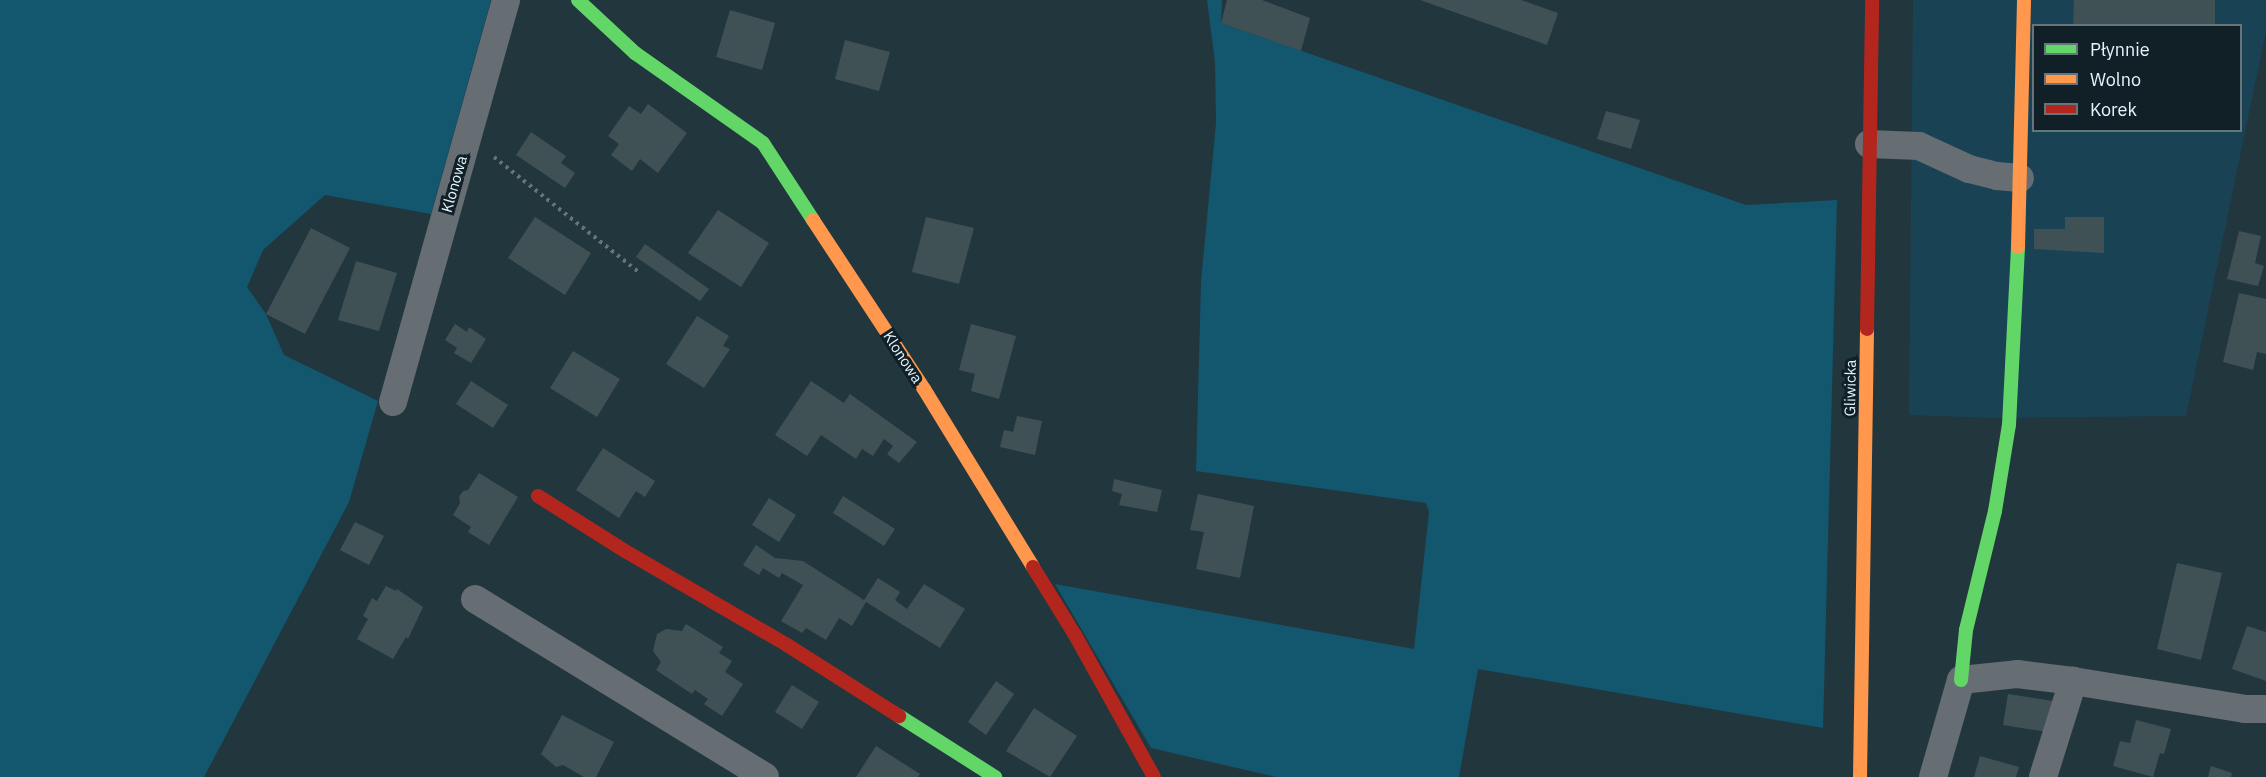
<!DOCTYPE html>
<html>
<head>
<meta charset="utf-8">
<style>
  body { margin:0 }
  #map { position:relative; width:2266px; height:777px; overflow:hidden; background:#22363e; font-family:"IBM Plex Sans",sans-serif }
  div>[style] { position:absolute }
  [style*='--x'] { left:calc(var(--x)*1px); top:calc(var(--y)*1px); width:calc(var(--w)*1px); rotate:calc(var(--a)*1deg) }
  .built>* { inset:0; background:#194354 }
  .green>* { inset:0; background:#13576e }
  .building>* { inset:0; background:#405156 }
  .path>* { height:4px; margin-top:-2px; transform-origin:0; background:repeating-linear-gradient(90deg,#697277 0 3px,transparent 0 7.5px) }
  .street>* { height:28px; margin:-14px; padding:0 14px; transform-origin:14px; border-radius:14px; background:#666d73 }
  .fast>* { height:14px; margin:-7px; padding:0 7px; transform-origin:7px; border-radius:7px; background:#63d668 }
  .slow>* { height:14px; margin:-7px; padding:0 7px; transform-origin:7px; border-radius:7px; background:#ff974d }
  .jam>* { height:14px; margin:-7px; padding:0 7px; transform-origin:7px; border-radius:7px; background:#b3261e }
  span { translate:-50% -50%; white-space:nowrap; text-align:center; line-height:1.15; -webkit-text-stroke:6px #111f26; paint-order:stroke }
  .street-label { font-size:15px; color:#e2f5fe }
  .legend { position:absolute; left:2032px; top:24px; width:210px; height:108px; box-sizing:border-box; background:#111f26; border:2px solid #65757c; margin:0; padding:8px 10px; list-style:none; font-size:18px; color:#e2f5fe }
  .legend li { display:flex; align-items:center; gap:12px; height:30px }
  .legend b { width:30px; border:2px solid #65757c }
</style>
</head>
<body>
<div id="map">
  <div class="built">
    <i style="clip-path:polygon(evenodd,1913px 0,2266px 0,2266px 31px,2186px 416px,1993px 418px,1909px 415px,1913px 0,2034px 26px,2240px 26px,2240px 130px,2034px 130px,2034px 26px)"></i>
  </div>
  <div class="green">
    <i style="clip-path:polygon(0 0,491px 0,431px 214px,325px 195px,263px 250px,247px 287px,266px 314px,284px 355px,378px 401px,349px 502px,204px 777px,0 777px)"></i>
    <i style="clip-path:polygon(1207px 0,1222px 0,1221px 23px,1746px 205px,1837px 200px,1823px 728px,1478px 669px,1459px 777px,1276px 777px,1151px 748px,1055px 584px,1414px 649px,1429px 512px,1426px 503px,1196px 471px,1201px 282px,1216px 123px,1215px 62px)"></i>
  </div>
  <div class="building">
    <i style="clip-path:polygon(1227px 0,1262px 0,1310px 18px,1301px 51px,1221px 23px)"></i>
    <i style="clip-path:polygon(1420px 0,1521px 0,1558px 13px,1547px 45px)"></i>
    <i style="clip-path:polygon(2074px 0,2215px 0,2215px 26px,2073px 26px)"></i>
    <i style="clip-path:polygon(730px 10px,775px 23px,762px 70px,716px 57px)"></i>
    <i style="clip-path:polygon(845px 40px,890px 52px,879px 91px,835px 79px)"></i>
    <i style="clip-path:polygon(648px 104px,687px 133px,658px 173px,640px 159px,632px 171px,611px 155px,619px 144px,608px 136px,629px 106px,641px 114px)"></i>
    <i style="clip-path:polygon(1606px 111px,1640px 120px,1631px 149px,1597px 139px)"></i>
    <i style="clip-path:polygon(531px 132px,566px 156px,561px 163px,575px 173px,565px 188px,516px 155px)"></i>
    <i style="clip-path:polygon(718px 210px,769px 243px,741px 287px,688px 253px)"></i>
    <i style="clip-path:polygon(535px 217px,591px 253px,565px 295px,508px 258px)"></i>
    <i style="clip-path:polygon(926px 217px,974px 228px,959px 284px,912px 272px)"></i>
    <i style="clip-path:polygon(2065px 217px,2104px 217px,2104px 253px,2034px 249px,2034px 229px,2065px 229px)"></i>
    <i style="clip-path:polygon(311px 228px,350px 248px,305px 334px,266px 314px)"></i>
    <i style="clip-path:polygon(2239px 231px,2261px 236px,2255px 263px,2264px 266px,2258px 286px,2227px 279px)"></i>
    <i style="clip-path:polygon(645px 244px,709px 289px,700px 301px,636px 257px)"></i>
    <i style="clip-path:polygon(356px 261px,397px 273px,379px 331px,338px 320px)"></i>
    <i style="clip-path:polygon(2239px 293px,2266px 299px,2266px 354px,2257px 352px,2253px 370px,2223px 362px)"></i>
    <i style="clip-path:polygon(697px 316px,729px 336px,723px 346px,730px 349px,704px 388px,666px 364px)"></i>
    <i style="clip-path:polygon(455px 324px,467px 332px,469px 327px,486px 339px,471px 363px,454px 353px,457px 348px,445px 340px)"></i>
    <i style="clip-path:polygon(971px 324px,1016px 336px,999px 399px,971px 391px,975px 374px,959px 370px)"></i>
    <i style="clip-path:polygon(573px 351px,620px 379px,597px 417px,550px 388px)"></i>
    <i style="clip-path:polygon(471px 381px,508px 405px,493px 428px,456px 404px)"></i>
    <i style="clip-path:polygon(811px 381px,844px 403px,850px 394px,917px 442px,899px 463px,887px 454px,893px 446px,884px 439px,873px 456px,862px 449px,856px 459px,821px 435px,807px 456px,775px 435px)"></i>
    <i style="clip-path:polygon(1017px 416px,1042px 421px,1035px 455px,1000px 447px,1004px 430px,1013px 432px)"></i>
    <i style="clip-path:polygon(603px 448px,655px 481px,645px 497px,636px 491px,619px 518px,576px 490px)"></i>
    <i style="clip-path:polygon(479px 473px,518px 497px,489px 545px,468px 532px,471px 527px,453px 515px,460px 503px,459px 497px,463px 491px,468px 490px)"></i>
    <i style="clip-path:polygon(1114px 479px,1162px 490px,1157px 512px,1119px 505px,1122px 494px,1112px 491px)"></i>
    <i style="clip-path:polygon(1198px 494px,1254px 506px,1240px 578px,1196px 569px,1204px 532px,1190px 530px)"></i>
    <i style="clip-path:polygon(843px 496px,895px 529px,884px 546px,833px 513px)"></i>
    <i style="clip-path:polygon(769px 498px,796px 515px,779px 542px,752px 525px)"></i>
    <i style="clip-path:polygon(355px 522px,384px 536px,369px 565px,340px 550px)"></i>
    <i style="clip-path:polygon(756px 545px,775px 558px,803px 561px,864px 600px,878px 578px,900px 592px,895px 600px,907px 609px,924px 584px,965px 609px,940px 648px,866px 602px,852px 626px,839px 618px,826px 640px,806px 628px,802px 633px,781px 621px,803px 585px,782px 573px,779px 578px,763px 568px,759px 575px,743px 565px)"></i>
    <i style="clip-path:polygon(2177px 563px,2222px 573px,2201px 660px,2157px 649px)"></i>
    <i style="clip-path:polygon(386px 586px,396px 591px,397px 589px,423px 607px,408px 639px,406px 637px,393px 659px,357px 639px,368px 619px,363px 616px,372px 598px,377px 601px)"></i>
    <i style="clip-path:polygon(686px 624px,723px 647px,719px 653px,732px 661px,725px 672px,743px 684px,722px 716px,704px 704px,708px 699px,695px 690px,692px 694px,656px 670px,661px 662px,653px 651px,657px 634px,666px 629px,682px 631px)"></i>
    <i style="clip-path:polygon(2247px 626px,2266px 632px,2266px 681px,2232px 669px)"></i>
    <i style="clip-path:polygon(996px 681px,1014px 694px,986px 735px,968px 722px)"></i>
    <i style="clip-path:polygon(792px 685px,819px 702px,802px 729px,775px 712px)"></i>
    <i style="clip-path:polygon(2008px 694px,2053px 701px,2047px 732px,2003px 725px)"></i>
    <i style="clip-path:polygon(1034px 708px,1077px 736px,1050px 777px,1006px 751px)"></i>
    <i style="clip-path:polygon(562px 715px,614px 742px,596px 777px,584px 777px,563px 765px,556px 767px,541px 754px)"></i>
    <i style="clip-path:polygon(2136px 720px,2171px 729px,2164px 754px,2160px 753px,2153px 777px,2113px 766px,2120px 741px,2130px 743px)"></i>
    <i style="clip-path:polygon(876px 746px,920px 774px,918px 777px,856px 777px)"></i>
    <i style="clip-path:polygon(1980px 756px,2019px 767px,2016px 777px,1974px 777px)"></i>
    <i style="clip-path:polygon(2211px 766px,2232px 773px,2231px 777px,2208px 777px)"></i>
  </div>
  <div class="path">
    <i style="--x:494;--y:157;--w:186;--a:38.5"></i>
  </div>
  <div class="street">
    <i style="--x:1869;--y:144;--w:50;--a:2.3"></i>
    <i style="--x:1919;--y:146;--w:55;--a:24.7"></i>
    <i style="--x:1969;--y:169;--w:29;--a:14"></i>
    <i style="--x:1997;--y:176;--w:23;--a:5"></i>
    <i style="--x:393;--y:402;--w:418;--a:-74.3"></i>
    <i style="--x:475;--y:599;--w:340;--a:31.5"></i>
    <i style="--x:1933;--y:777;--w:101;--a:-73.9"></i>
    <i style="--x:1961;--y:680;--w:56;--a:-6.1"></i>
    <i style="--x:2017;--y:674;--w:56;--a:7.1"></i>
    <i style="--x:2073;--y:681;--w:174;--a:9.2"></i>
    <i style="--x:2245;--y:709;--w:21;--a:0"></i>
    <i style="--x:2043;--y:777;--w:101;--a:-72.6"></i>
  </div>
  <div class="fast">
    <i style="--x:578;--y:0;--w:78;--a:42.9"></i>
    <i style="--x:635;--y:53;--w:156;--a:35.1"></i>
    <i style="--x:763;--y:143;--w:92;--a:57"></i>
    <i style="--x:1961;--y:680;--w:50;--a:-84.3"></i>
    <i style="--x:1966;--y:630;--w:122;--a:-76.3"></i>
    <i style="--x:1995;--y:511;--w:87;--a:-80.8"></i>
    <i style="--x:2009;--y:425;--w:178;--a:-87.1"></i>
    <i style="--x:899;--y:716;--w:114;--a:32.4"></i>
  </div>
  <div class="slow">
    <i style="--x:813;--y:220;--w:202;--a:56.7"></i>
    <i style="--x:924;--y:389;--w:209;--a:58.5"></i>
    <i style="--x:2018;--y:247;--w:247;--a:-88.6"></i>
    <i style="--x:1860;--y:777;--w:448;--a:-89.1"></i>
  </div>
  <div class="jam">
    <i style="--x:1867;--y:329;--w:329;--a:-89.1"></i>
    <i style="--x:538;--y:496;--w:103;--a:32.3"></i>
    <i style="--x:625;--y:551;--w:187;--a:30.1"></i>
    <i style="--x:787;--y:645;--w:133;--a:32.4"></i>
    <i style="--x:1033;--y:567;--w:80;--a:58.3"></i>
    <i style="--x:1075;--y:635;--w:162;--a:60.9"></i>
  </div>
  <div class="street-label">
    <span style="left:454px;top:184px;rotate:-74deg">Klonowa</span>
    <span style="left:903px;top:357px;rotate:57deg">Klonowa</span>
    <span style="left:1850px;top:388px;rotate:-89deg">Gliwicka</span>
  </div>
  <ul class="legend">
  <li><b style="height:8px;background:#63d668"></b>Płynnie</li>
  <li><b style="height:8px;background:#ff974d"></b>Wolno</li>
  <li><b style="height:8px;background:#b3261e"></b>Korek</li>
  </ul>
</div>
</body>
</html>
